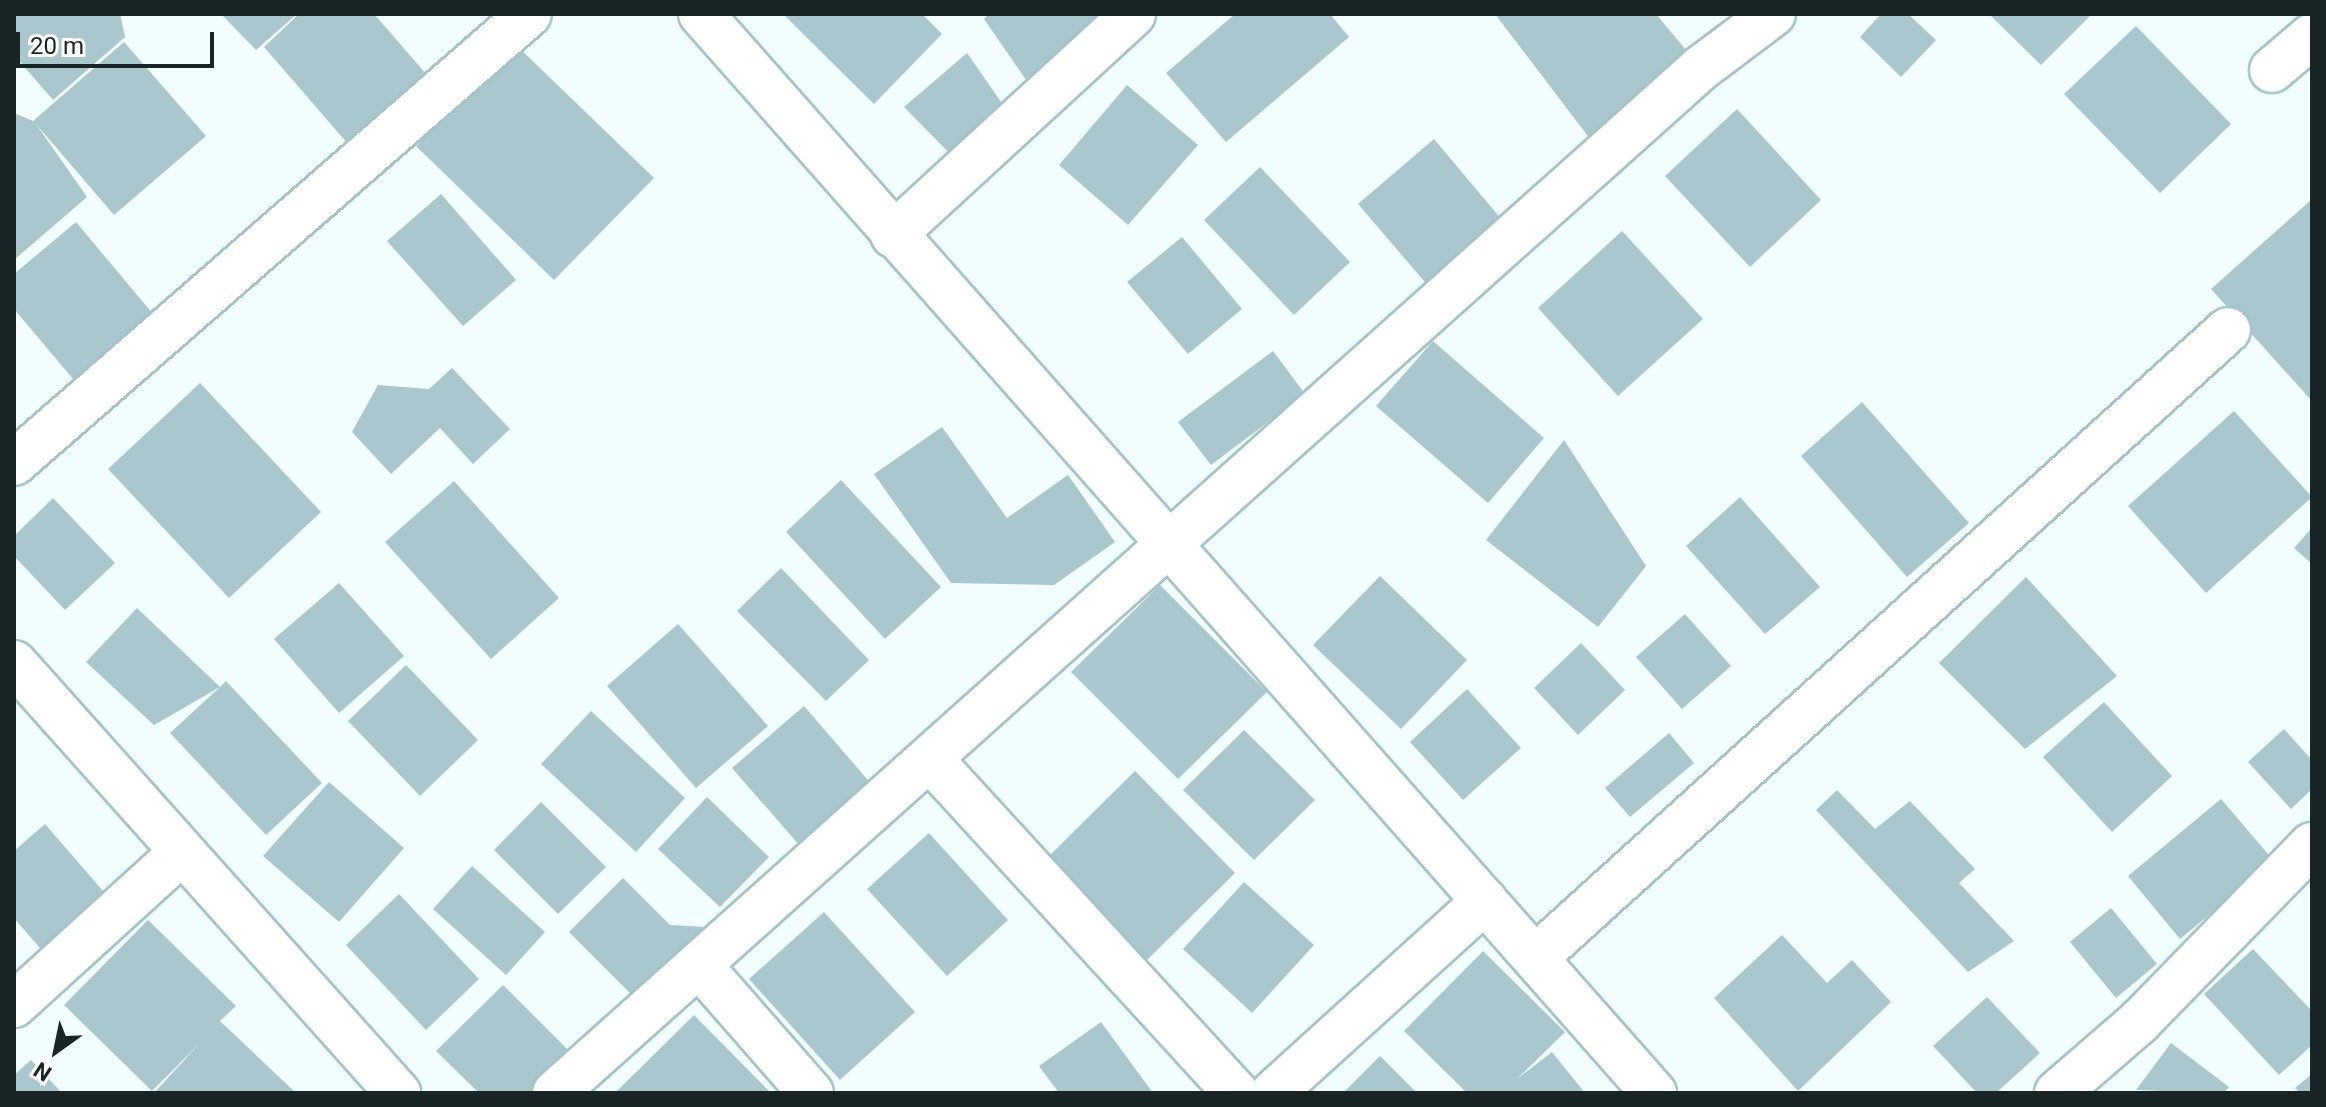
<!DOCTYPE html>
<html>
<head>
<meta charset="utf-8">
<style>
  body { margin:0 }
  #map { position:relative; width:2326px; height:1107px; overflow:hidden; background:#f1fdff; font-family:Roboto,sans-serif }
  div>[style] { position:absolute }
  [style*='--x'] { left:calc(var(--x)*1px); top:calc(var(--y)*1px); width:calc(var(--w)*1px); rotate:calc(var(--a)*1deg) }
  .building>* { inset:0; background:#aac7cd }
  .roads { filter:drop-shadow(2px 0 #a5c3c8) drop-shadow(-2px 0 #a5c3c8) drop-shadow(0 2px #a5c3c8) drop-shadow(0 -2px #a5c3c8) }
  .minor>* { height:44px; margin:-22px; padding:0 22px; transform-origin:22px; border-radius:22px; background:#fff }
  span { translate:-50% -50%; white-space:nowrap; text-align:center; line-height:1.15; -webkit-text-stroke:6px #fff; paint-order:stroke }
  .frame { position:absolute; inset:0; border:16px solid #192426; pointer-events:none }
  .north { position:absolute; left:16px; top:1011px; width:80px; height:80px; -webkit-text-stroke:6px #fff; paint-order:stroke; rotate:213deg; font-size:22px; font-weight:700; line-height:32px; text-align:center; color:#192426 }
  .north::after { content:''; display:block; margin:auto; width:28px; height:36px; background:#192426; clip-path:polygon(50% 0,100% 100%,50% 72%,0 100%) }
  .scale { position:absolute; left:16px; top:32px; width:198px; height:36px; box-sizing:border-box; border:4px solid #192426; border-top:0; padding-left:10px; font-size:24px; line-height:28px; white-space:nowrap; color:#192426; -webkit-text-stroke:6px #fff; paint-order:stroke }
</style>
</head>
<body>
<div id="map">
  <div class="building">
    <i style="clip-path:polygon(14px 14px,120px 14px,125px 37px,53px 100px,14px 55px)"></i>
    <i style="clip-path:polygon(221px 14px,297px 14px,256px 50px)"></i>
    <i style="clip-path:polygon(299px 14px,374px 14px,427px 75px,348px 144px,264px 47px)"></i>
    <i style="clip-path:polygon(783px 14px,922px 14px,942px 34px,874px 104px)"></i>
    <i style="clip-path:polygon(989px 14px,1112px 14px,1031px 87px,984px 19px)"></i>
    <i style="clip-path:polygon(1235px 14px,1330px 14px,1349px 37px,1226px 142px,1166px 73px)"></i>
    <i style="clip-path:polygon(1495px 14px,1656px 14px,1701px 68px,1600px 152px)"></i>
    <i style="clip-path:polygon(1881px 14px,1908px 14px,1936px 40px,1901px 77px,1860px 37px)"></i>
    <i style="clip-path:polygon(1989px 14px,2089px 14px,2090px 16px,2041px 65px)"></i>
    <i style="clip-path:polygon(2136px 26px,2231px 124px,2160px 193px,2064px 94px)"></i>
    <i style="clip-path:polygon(124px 42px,206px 136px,114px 215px,36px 124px,87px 197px,14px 260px,14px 113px,33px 121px)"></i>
    <i style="clip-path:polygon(515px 44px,654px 178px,554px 280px,416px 146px)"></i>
    <i style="clip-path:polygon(967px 53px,1015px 122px,965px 169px,904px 107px)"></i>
    <i style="clip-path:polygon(1127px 85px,1198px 145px,1128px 225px,1059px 165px)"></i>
    <i style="clip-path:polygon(1737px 109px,1821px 200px,1750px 267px,1665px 176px)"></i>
    <i style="clip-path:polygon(1434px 139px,1518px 239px,1442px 302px,1358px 204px)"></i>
    <i style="clip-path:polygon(1260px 167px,1350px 262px,1294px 315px,1204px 220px)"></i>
    <i style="clip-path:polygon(441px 194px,516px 280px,463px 326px,387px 241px)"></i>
    <i style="clip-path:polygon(2312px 199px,2312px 401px,2211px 289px)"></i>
    <i style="clip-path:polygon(76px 222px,158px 320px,79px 386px,14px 309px,14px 274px)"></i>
    <i style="clip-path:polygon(1622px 231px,1703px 319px,1618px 396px,1538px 308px)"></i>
    <i style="clip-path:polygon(1182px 237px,1242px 309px,1188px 354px,1127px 282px)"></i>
    <i style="clip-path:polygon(1433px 341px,1544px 438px,1488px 503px,1376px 406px)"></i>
    <i style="clip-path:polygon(1273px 351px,1305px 394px,1211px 465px,1178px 422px)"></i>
    <i style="clip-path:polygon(452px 368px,510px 429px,473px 464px,440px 428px,391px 474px,352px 432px,378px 385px,429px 389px)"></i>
    <i style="clip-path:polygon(200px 383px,321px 512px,229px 598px,108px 469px)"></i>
    <i style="clip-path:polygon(1862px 402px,1969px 523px,1907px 577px,1801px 456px)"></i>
    <i style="clip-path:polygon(2234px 411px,2312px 497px,2206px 593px,2128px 506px)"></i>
    <i style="clip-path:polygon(942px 427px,1007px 518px,1068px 475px,1115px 542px,1054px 585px,951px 583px,874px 474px)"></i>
    <i style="clip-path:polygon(1564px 440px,1646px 566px,1598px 627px,1486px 540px)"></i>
    <i style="clip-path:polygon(841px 480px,941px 587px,885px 639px,786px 532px)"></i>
    <i style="clip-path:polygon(454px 481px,559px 598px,491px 659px,385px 542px)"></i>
    <i style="clip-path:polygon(1740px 497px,1820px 587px,1765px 634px,1686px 546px)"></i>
    <i style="clip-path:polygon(53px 498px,115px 563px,65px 610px,14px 556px,14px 536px)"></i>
    <i style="clip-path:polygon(2312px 528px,2312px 564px,2294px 548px)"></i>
    <i style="clip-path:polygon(781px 568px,869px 660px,826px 701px,737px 611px)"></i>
    <i style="clip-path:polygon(1380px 576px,1467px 660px,1401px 729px,1313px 645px)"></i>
    <i style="clip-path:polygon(2026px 577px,2117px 676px,2025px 749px,1939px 663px)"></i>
    <i style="clip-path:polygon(339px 583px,404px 656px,339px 713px,274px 639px)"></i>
    <i style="clip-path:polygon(1160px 585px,1267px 692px,1178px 779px,1071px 672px)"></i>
    <i style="clip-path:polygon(137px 608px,220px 687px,226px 681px,322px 783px,266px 835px,170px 733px,220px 687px,154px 725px,86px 662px)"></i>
    <i style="clip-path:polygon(1685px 614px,1731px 666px,1682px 709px,1636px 657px)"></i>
    <i style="clip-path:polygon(678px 624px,768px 726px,696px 788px,607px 686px)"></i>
    <i style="clip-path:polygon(1581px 643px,1625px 690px,1578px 735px,1534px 688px)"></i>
    <i style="clip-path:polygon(406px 665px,478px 740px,420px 796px,348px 721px)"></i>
    <i style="clip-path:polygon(1467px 689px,1521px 748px,1463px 800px,1410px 742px)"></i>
    <i style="clip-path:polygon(2104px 702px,2172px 776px,2112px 832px,2043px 757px)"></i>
    <i style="clip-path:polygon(804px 706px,879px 793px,808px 855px,732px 768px)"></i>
    <i style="clip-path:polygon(591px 711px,685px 798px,636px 852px,541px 764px)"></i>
    <i style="clip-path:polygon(2284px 729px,2312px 760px,2312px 789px,2291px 809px,2248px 762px)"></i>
    <i style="clip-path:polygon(1244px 730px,1315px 800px,1254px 860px,1183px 790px)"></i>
    <i style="clip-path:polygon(1669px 733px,1694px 763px,1630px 817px,1605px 788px)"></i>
    <i style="clip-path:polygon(1135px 771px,1235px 873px,1146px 961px,1046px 859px)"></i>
    <i style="clip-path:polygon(329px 782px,404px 848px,339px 922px,263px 856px)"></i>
    <i style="clip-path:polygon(1837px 790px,1875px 829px,1910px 801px,1975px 869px,1959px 883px,2014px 941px,1968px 972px,1816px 810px)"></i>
    <i style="clip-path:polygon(707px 797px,769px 857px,720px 907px,658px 849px)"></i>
    <i style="clip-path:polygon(2221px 799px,2274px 861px,2180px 939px,2128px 876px)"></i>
    <i style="clip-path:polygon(541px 802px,606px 867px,558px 914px,494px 850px)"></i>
    <i style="clip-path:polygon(45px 824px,110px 899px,46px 955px,14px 918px,14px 851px)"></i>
    <i style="clip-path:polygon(929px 833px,1008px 920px,947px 976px,867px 889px)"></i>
    <i style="clip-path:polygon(472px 866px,545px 932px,506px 975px,433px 909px)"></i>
    <i style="clip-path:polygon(623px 878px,670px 925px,708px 927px,636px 999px,569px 932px)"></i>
    <i style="clip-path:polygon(1244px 882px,1314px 945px,1252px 1013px,1183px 949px)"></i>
    <i style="clip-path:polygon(399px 894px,479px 979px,426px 1030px,346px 945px)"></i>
    <i style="clip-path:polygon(2111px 908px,2157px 964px,2116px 998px,2070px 942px)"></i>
    <i style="clip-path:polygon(824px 912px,915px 1012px,840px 1080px,749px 979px)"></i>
    <i style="clip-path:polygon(148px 920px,236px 1006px,220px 1021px,296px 1093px,154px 1093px,200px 1043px,152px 1091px,64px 1005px)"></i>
    <i style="clip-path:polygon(1782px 935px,1827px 983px,1852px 960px,1891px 1002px,1798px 1091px,1714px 998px)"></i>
    <i style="clip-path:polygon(2253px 949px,2312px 1011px,2312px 1045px,2279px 1075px,2204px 994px)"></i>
    <i style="clip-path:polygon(1483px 951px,1565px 1032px,1517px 1079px,1552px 1052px,1585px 1093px,1467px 1093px,1404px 1031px)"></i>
    <i style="clip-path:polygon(503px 985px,575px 1057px,539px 1093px,479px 1093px,436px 1051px)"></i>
    <i style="clip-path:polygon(1987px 997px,2040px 1053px,1996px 1093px,1977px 1093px,1933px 1046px)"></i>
    <i style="clip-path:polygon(694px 1015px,771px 1093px,617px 1091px)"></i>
    <i style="clip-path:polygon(1101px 1022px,1153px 1093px,1059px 1093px,1039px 1066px)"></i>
    <i style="clip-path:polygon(2171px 1043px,2229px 1087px,2224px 1093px,2136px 1090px)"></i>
    <i style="clip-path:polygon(1380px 1056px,1417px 1093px,1343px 1093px)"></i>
    <i style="clip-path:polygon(31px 1060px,62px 1093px,14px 1093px,14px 1075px)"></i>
    <i style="clip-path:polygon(2312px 1074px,2312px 1093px,2300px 1093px,2295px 1088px)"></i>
  </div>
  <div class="roads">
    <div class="minor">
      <i style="--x:701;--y:14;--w:1440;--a:48.55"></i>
      <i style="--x:2272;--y:70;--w:52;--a:-40.4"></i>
      <i style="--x:893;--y:235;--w:326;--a:-42.6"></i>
      <i style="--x:14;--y:463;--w:683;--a:-41.08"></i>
      <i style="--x:14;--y:663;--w:577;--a:48.23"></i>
      <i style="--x:930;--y:759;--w:453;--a:47.5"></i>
      <i style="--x:1535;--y:958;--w:935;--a:-42.18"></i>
      <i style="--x:699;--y:965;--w:170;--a:48.8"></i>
      <i style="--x:14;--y:1005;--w:224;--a:-42.3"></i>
      <i style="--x:555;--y:1093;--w:1538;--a:-41.81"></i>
      <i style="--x:1701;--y:68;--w:90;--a:-36.9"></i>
      <i style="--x:1273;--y:1093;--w:286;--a:-42.2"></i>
      <i style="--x:2057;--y:1093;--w:110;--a:-40.9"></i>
      <i style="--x:2140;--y:1021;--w:246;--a:-45.7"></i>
    </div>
  </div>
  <div class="frame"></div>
  <div class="north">N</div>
  <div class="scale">20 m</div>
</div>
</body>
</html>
